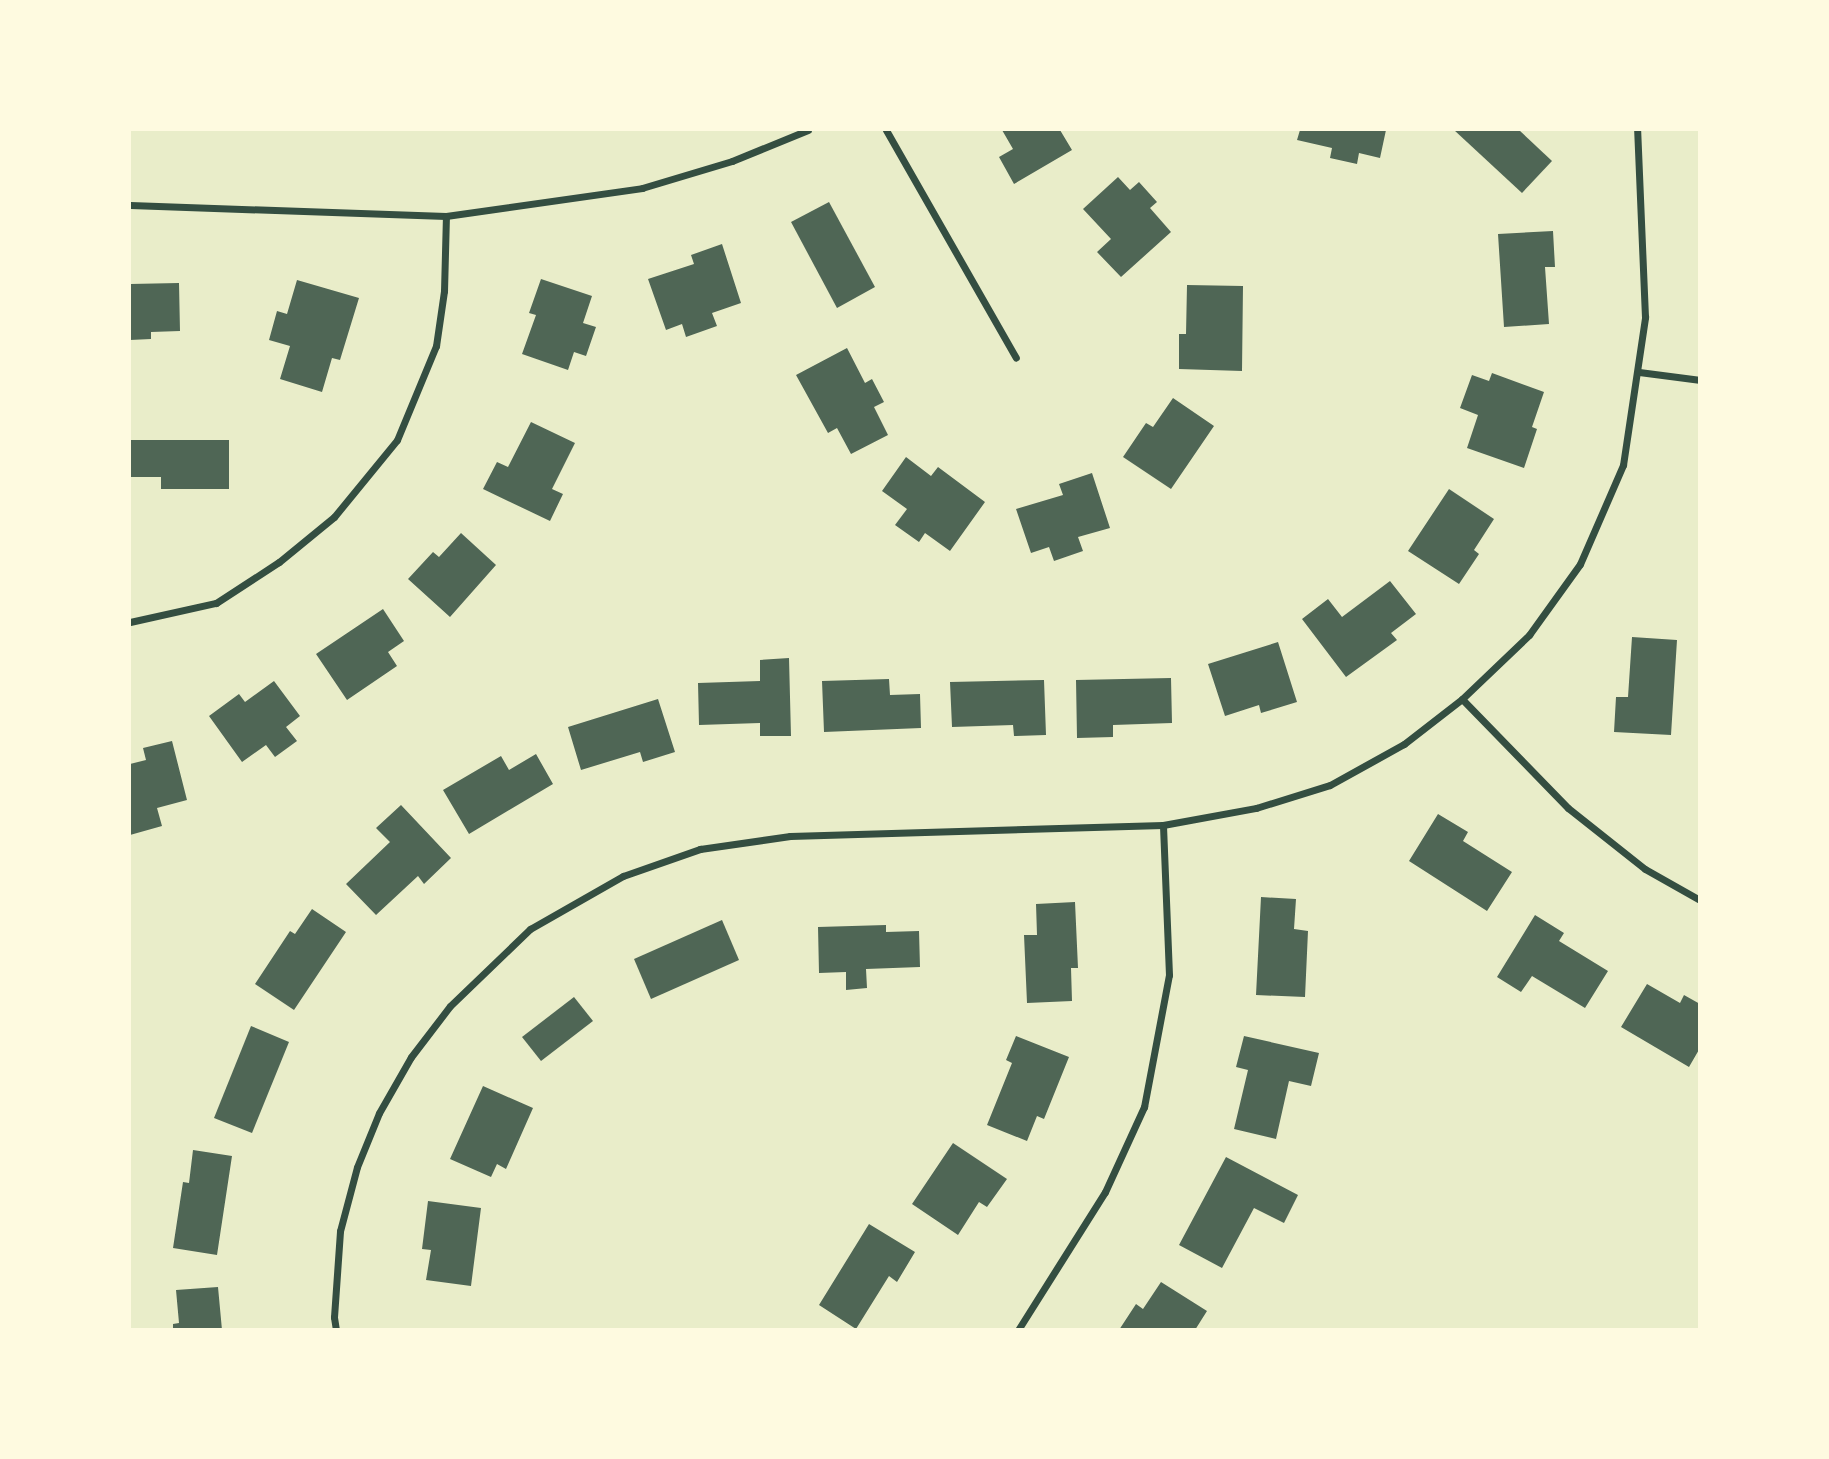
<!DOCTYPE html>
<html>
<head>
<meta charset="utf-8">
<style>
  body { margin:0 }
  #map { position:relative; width:1829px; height:1459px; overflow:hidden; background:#e9edc9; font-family:Literata,serif }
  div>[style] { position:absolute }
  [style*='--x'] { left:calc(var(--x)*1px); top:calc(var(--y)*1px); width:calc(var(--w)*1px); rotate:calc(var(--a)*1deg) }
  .building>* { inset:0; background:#4f6655 }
  .minor>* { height:7px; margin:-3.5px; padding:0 3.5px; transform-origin:3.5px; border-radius:3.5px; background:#344e41 }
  span { translate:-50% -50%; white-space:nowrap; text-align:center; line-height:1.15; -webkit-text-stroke:7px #fefae0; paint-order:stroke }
  .frame { position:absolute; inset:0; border:131px solid #fefae0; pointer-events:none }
</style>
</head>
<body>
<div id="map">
  <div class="building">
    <i style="clip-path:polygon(1002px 130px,1060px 130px,1072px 150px,1014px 184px,999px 157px,1013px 149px)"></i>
    <i style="clip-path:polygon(1300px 130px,1386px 130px,1380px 158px,1359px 153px,1357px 164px,1330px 158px,1332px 148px,1297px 140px)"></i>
    <i style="clip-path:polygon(1454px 130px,1519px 130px,1552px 161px,1522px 193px)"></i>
    <i style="clip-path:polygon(1118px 177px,1130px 190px,1139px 182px,1157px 202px,1150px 208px,1171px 232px,1121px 277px,1097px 252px,1111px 239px,1083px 209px)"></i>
    <i style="clip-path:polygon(829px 202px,875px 287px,837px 308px,791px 222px)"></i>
    <i style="clip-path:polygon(1553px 231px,1555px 267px,1545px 267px,1549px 324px,1504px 327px,1498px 234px)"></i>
    <i style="clip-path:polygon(722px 244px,741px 303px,712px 313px,717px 326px,686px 337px,682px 324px,666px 330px,648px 279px,694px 264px,691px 255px)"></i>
    <i style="clip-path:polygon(541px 279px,592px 296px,583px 323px,596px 327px,586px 356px,574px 352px,568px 370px,522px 354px,536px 315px,529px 313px)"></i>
    <i style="clip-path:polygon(297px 280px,359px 298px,340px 360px,332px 358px,322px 392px,280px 379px,290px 346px,269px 340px,277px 311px,287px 314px)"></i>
    <i style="clip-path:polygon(179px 283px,180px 331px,151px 332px,151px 339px,130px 340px,130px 284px)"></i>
    <i style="clip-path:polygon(1187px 285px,1243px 286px,1242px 371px,1179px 369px,1179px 334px,1186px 334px)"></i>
    <i style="clip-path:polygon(847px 348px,865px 383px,872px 379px,884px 402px,874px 407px,888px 435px,851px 454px,837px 428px,828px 433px,796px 375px)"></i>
    <i style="clip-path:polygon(1492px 373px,1544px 392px,1532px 427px,1537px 429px,1524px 468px,1467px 448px,1478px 415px,1460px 408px,1472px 375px,1489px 381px)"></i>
    <i style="clip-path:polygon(1173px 398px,1214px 426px,1171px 489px,1123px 457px,1146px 423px,1153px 427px)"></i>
    <i style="clip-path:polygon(531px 422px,575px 443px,552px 489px,563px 494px,550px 521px,483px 489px,497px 462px,508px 467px)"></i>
    <i style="clip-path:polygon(130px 440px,229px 440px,229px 489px,161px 489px,161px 477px,130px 477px)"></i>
    <i style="clip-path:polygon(906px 457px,931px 476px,938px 467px,985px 502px,950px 551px,925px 533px,919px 542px,895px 525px,907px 509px,882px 491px)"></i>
    <i style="clip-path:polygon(1092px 473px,1110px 528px,1078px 537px,1083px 551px,1054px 561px,1049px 547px,1031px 553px,1016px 509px,1063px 495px,1059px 484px)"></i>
    <i style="clip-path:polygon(1449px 489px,1494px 519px,1474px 550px,1479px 554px,1459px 584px,1408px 551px)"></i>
    <i style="clip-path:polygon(461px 533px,496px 565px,450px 617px,408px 579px,433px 552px,439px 557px)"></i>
    <i style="clip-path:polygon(1390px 581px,1416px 614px,1391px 633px,1397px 640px,1346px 677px,1302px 619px,1328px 599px,1342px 617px)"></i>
    <i style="clip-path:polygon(383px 609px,404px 641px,388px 652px,397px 666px,347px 700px,316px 654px)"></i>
    <i style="clip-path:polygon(1632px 637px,1677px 640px,1671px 735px,1614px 732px,1616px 697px,1628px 697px)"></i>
    <i style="clip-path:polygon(1278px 642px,1297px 702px,1261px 713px,1259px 705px,1225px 716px,1208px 664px)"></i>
    <i style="clip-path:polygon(789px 658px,791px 736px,760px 736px,760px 723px,699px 725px,698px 683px,760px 681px,760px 660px)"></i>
    <i style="clip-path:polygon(1171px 678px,1172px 723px,1113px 725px,1113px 737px,1077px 738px,1076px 680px)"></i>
    <i style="clip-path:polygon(889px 679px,890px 695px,920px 694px,921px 728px,824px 732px,822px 681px)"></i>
    <i style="clip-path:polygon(1044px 680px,1046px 735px,1014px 736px,1013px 725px,952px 727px,950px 682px)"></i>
    <i style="clip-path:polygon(274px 681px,300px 716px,286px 727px,297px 741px,275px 757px,266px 745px,242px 762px,209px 716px,239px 694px,245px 702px)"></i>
    <i style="clip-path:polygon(658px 699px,675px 752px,643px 762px,640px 752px,581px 770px,568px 727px)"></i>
    <i style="clip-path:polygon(172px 741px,187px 800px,157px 808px,162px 826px,130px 835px,130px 764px,146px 760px,143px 748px)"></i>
    <i style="clip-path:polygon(536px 754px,553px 784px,469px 834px,443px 790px,501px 756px,509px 770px)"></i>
    <i style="clip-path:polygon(401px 805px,451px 858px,424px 884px,418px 876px,376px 915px,346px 884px,390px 842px,376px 828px)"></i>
    <i style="clip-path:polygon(1438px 814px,1468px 832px,1463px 841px,1512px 872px,1487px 911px,1409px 861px)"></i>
    <i style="clip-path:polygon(1261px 897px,1296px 899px,1294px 929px,1308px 931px,1305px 997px,1256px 995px)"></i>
    <i style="clip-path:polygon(1075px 902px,1078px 968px,1071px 968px,1072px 1001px,1027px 1003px,1024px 935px,1037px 935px,1036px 904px)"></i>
    <i style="clip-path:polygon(312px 909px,346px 932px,294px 1010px,255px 984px,290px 931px,295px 934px)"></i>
    <i style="clip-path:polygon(1535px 915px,1564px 933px,1559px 941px,1608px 971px,1585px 1008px,1532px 976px,1521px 992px,1497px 977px)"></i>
    <i style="clip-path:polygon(722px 920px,739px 960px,651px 999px,634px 959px)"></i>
    <i style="clip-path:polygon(886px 925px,886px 932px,919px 931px,920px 967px,866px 969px,867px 988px,846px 990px,846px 972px,819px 973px,818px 927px)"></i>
    <i style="clip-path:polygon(1647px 984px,1680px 1003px,1684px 995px,1700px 1004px,1700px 1048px,1689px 1067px,1621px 1027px)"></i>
    <i style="clip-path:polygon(574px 997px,593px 1021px,541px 1061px,522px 1037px)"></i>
    <i style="clip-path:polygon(251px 1026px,289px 1042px,252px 1133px,214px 1118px)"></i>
    <i style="clip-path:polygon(1016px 1036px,1069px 1057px,1044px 1119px,1037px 1116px,1027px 1141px,987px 1125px,1012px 1063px,1006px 1060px)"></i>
    <i style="clip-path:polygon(1244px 1036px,1319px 1053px,1311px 1086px,1289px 1081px,1276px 1139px,1234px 1129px,1248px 1070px,1236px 1067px)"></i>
    <i style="clip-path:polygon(483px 1086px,533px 1108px,506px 1169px,497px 1164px,491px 1177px,450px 1159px)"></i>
    <i style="clip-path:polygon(953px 1143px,1007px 1179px,987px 1207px,979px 1202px,958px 1235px,912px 1204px)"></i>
    <i style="clip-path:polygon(193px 1150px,232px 1156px,217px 1255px,173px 1248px,183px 1182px,189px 1183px)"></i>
    <i style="clip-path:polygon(1226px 1157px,1298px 1195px,1284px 1223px,1254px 1208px,1222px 1268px,1179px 1245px)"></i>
    <i style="clip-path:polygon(428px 1201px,481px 1208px,471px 1286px,426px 1280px,431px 1250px,422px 1249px)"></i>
    <i style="clip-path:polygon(869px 1224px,915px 1252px,897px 1282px,889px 1276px,856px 1329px,819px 1305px)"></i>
    <i style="clip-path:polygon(1161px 1282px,1207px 1311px,1195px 1330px,1119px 1330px,1136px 1304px,1143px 1309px)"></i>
    <i style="clip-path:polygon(218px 1287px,222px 1330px,173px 1330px,173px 1324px,179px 1323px,176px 1290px)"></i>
  </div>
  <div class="minor">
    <i style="--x:886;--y:130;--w:262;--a:60.3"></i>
    <i style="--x:130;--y:205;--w:316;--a:2"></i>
    <i style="--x:446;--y:216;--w:198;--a:-8.1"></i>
    <i style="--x:642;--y:188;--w:94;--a:-16.7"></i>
    <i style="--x:732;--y:161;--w:82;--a:-22.2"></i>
    <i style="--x:1639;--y:372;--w:62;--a:7.5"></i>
    <i style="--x:130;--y:622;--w:88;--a:-12.5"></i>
    <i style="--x:216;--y:603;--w:75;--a:-33.1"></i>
    <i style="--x:279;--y:562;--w:71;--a:-39.3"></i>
    <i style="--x:334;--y:517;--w:99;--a:-50.7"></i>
    <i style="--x:397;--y:440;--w:102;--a:-67.5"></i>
    <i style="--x:436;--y:346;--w:56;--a:-81.7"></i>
    <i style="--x:444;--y:291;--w:75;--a:-88.5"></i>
    <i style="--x:1462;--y:699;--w:152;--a:45.8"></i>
    <i style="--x:1568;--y:808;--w:98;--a:38.4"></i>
    <i style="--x:1645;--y:869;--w:63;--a:29.4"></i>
    <i style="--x:336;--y:1330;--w:13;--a:-99"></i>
    <i style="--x:334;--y:1317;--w:86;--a:-86"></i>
    <i style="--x:340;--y:1231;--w:66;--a:-75.1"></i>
    <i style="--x:357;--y:1167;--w:58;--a:-67.8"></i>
    <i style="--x:379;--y:1113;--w:64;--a:-60.3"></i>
    <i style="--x:411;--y:1057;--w:64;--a:-52.6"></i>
    <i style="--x:450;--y:1006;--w:111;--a:-43.9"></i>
    <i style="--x:530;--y:929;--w:107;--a:-29.7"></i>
    <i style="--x:623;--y:876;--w:82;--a:-19.3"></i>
    <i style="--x:700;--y:849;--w:91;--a:-8.2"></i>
    <i style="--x:790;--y:836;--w:373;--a:-1.7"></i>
    <i style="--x:1163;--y:825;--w:95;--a:-10.4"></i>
    <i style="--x:1256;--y:808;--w:77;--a:-17.3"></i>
    <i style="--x:1330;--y:785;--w:85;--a:-29"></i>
    <i style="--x:1404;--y:744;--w:73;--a:-37.8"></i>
    <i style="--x:1462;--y:699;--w:93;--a:-43.7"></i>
    <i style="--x:1529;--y:635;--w:87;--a:-54.3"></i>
    <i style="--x:1580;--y:564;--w:108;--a:-66.5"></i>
    <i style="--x:1623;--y:465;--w:150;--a:-81.5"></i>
    <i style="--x:1645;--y:317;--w:187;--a:-92.4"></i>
    <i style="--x:1018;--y:1330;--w:163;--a:-57.8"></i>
    <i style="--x:1105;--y:1192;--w:94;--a:-65.4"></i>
    <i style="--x:1144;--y:1107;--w:134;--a:-79.3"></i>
    <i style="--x:1169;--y:975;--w:150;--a:-92.3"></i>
  </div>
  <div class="frame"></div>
</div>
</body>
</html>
